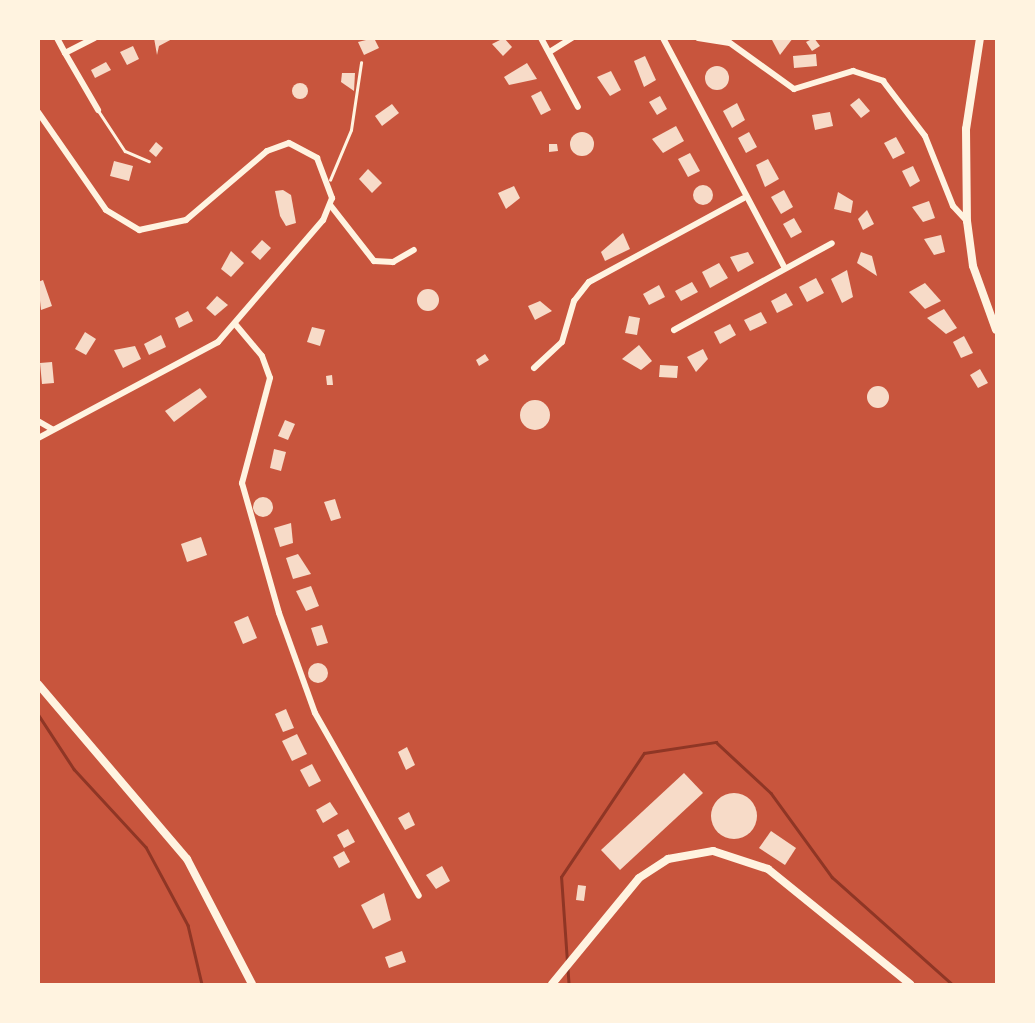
<!DOCTYPE html>
<html>
<head>
<meta charset="utf-8">
<style>
  body { margin:0 }
  #map { position:relative; width:1035px; height:1023px; overflow:hidden; background:#c8553d; font-family:"Golos Text",sans-serif }
  div>[style] { position:absolute }
  [style*='--x'] { left:calc(var(--x)*1px); top:calc(var(--y)*1px); width:calc(var(--w)*1px); rotate:calc(var(--a)*1deg) }
  .stream>* { height:2.5px; margin:-1.25px; padding:0 1.25px; transform-origin:1.25px; border-radius:1.25px; background:#8f3625 }
  .building>* { inset:0; background:#f7dbc8 }
  .round { border-radius:50% }
  .service>* { height:2.5px; margin:-1.25px; padding:0 1.25px; transform-origin:1.25px; border-radius:1.25px; background:#fff3e0 }
  .minor>* { height:6px; margin:-3px; padding:0 3px; transform-origin:3px; border-radius:3px; background:#fff3e0 }
  .tertiary>* { height:8px; margin:-4px; padding:0 4px; transform-origin:4px; border-radius:4px; background:#fff3e0 }
  span { translate:-50% -50%; white-space:nowrap; text-align:center; line-height:1.15; -webkit-text-stroke:5px #fff3e0; paint-order:stroke }
  .frame { position:absolute; inset:0; border:40px solid #fff3e0; pointer-events:none }
</style>
</head>
<body>
<div id="map">
  <div class="stream">
    <i style="--x:38;--y:714;--w:66;--a:56.8"></i>
    <i style="--x:74;--y:769;--w:106;--a:47.3"></i>
    <i style="--x:146;--y:847;--w:89;--a:61.7"></i>
    <i style="--x:188;--y:925;--w:61;--a:76.7"></i>
    <i style="--x:567;--y:962;--w:85;--a:-94"></i>
    <i style="--x:561;--y:877;--w:149;--a:-56.2"></i>
    <i style="--x:644;--y:753;--w:73;--a:-8.7"></i>
    <i style="--x:716;--y:742;--w:75;--a:42.8"></i>
    <i style="--x:771;--y:793;--w:104;--a:54"></i>
    <i style="--x:832;--y:877;--w:161;--a:41.7"></i>
    <i style="--x:568;--y:969;--w:15;--a:86"></i>
  </div>
  <div class="building">
    <i style="clip-path:polygon(154px 38px,174px 38px,159px 46px,157px 55px)"></i>
    <i style="clip-path:polygon(374px 38px,379px 48px,364px 55px,358px 42px)"></i>
    <i style="clip-path:polygon(504px 38px,512px 47px,503px 56px,492px 44px)"></i>
    <i style="clip-path:polygon(771px 38px,793px 38px,780px 55px)"></i>
    <i style="clip-path:polygon(814px 38px,820px 46px,812px 51px,806px 42px)"></i>
    <i style="clip-path:polygon(133px 46px,139px 59px,127px 65px,120px 52px)"></i>
    <i style="clip-path:polygon(816px 54px,817px 66px,794px 68px,793px 56px)"></i>
    <i style="clip-path:polygon(645px 56px,656px 80px,644px 87px,634px 61px)"></i>
    <i style="clip-path:polygon(106px 62px,111px 70px,95px 78px,91px 70px)"></i>
    <i style="clip-path:polygon(527px 63px,537px 79px,509px 85px,504px 77px)"></i>
    <i class="round" style="left:705px;top:66px;width:24px;height:24px"></i>
    <i style="clip-path:polygon(611px 71px,621px 90px,610px 96px,597px 77px)"></i>
    <i style="clip-path:polygon(342px 73px,355px 73px,354px 91px,341px 82px)"></i>
    <i class="round" style="left:292px;top:83px;width:16px;height:16px"></i>
    <i style="clip-path:polygon(541px 91px,551px 110px,541px 115px,531px 96px)"></i>
    <i style="clip-path:polygon(660px 96px,667px 109px,657px 115px,649px 102px)"></i>
    <i style="clip-path:polygon(859px 98px,870px 111px,861px 118px,850px 105px)"></i>
    <i style="clip-path:polygon(737px 103px,745px 120px,732px 128px,723px 111px)"></i>
    <i style="clip-path:polygon(392px 104px,399px 113px,382px 126px,375px 116px)"></i>
    <i style="clip-path:polygon(830px 112px,833px 126px,815px 130px,812px 115px)"></i>
    <i style="clip-path:polygon(676px 126px,684px 141px,663px 153px,652px 139px)"></i>
    <i class="round" style="left:570px;top:132px;width:24px;height:24px"></i>
    <i style="clip-path:polygon(749px 132px,757px 147px,746px 153px,738px 138px)"></i>
    <i style="clip-path:polygon(896px 137px,905px 153px,893px 159px,884px 143px)"></i>
    <i style="clip-path:polygon(156px 142px,163px 148px,156px 157px,149px 151px)"></i>
    <i style="clip-path:polygon(549px 144px,557px 144px,558px 151px,549px 152px)"></i>
    <i style="clip-path:polygon(690px 153px,700px 171px,688px 177px,678px 159px)"></i>
    <i style="clip-path:polygon(768px 159px,779px 179px,765px 187px,756px 165px)"></i>
    <i style="clip-path:polygon(114px 161px,133px 166px,129px 181px,110px 176px)"></i>
    <i style="clip-path:polygon(913px 166px,920px 181px,910px 187px,902px 171px)"></i>
    <i style="clip-path:polygon(368px 169px,382px 183px,372px 193px,359px 179px)"></i>
    <i class="round" style="left:693px;top:185px;width:20px;height:20px"></i>
    <i style="clip-path:polygon(514px 186px,520px 198px,506px 209px,498px 193px)"></i>
    <i style="clip-path:polygon(283px 190px,291px 195px,296px 223px,286px 226px,280px 216px,275px 191px)"></i>
    <i style="clip-path:polygon(784px 190px,793px 207px,781px 214px,771px 197px)"></i>
    <i style="clip-path:polygon(838px 192px,853px 201px,851px 213px,834px 209px)"></i>
    <i style="clip-path:polygon(929px 201px,935px 218px,923px 222px,912px 207px)"></i>
    <i style="clip-path:polygon(867px 210px,874px 224px,863px 230px,858px 219px)"></i>
    <i style="clip-path:polygon(794px 218px,802px 232px,791px 238px,783px 224px)"></i>
    <i style="clip-path:polygon(623px 233px,630px 249px,605px 261px,601px 252px)"></i>
    <i style="clip-path:polygon(941px 235px,945px 252px,934px 255px,924px 239px)"></i>
    <i style="clip-path:polygon(262px 240px,271px 248px,260px 260px,251px 252px)"></i>
    <i style="clip-path:polygon(231px 251px,244px 263px,231px 277px,221px 269px)"></i>
    <i style="clip-path:polygon(748px 252px,754px 263px,738px 272px,730px 257px)"></i>
    <i style="clip-path:polygon(861px 252px,872px 256px,877px 276px,857px 263px)"></i>
    <i style="clip-path:polygon(719px 263px,728px 278px,710px 288px,702px 272px)"></i>
    <i style="clip-path:polygon(847px 270px,853px 297px,842px 303px,831px 279px)"></i>
    <i style="clip-path:polygon(816px 278px,824px 293px,807px 302px,799px 287px)"></i>
    <i style="clip-path:polygon(43px 280px,52px 306px,41px 310px,38px 282px)"></i>
    <i style="clip-path:polygon(692px 282px,698px 292px,681px 301px,675px 291px)"></i>
    <i style="clip-path:polygon(925px 283px,941px 301px,925px 309px,909px 292px)"></i>
    <i style="clip-path:polygon(659px 285px,665px 297px,649px 305px,643px 294px)"></i>
    <i class="round" style="left:417px;top:289px;width:22px;height:22px"></i>
    <i style="clip-path:polygon(786px 293px,793px 305px,777px 313px,771px 301px)"></i>
    <i style="clip-path:polygon(217px 296px,228px 305px,215px 316px,206px 308px)"></i>
    <i style="clip-path:polygon(540px 301px,552px 311px,535px 320px,528px 306px)"></i>
    <i style="clip-path:polygon(944px 309px,957px 328px,946px 334px,927px 318px)"></i>
    <i style="clip-path:polygon(188px 311px,193px 321px,179px 328px,175px 318px)"></i>
    <i style="clip-path:polygon(761px 312px,767px 323px,750px 331px,744px 320px)"></i>
    <i style="clip-path:polygon(629px 316px,640px 318px,637px 335px,625px 333px)"></i>
    <i style="clip-path:polygon(730px 324px,736px 335px,720px 344px,714px 332px)"></i>
    <i style="clip-path:polygon(312px 327px,325px 330px,320px 346px,307px 342px)"></i>
    <i style="clip-path:polygon(85px 332px,96px 339px,86px 355px,75px 349px)"></i>
    <i style="clip-path:polygon(161px 335px,166px 347px,149px 355px,144px 344px)"></i>
    <i style="clip-path:polygon(964px 336px,973px 353px,961px 358px,953px 342px)"></i>
    <i style="clip-path:polygon(639px 345px,652px 361px,641px 370px,622px 359px)"></i>
    <i style="clip-path:polygon(135px 346px,141px 359px,123px 368px,114px 350px)"></i>
    <i style="clip-path:polygon(703px 349px,708px 359px,696px 372px,687px 357px)"></i>
    <i style="clip-path:polygon(485px 354px,489px 360px,479px 366px,476px 360px)"></i>
    <i style="clip-path:polygon(52px 362px,54px 383px,42px 384px,40px 363px)"></i>
    <i style="clip-path:polygon(660px 365px,678px 366px,677px 378px,659px 377px)"></i>
    <i style="clip-path:polygon(980px 369px,988px 383px,978px 388px,970px 375px)"></i>
    <i style="clip-path:polygon(332px 375px,333px 385px,327px 385px,326px 376px)"></i>
    <i class="round" style="left:867px;top:386px;width:22px;height:22px"></i>
    <i style="clip-path:polygon(200px 388px,207px 397px,174px 422px,165px 411px)"></i>
    <i class="round" style="left:520px;top:400px;width:30px;height:30px"></i>
    <i style="clip-path:polygon(285px 420px,295px 424px,288px 440px,278px 436px)"></i>
    <i style="clip-path:polygon(274px 449px,286px 452px,281px 471px,270px 468px)"></i>
    <i class="round" style="left:253px;top:497px;width:20px;height:20px"></i>
    <i style="clip-path:polygon(335px 499px,341px 518px,331px 521px,324px 502px)"></i>
    <i style="clip-path:polygon(291px 523px,293px 543px,280px 547px,274px 528px)"></i>
    <i style="clip-path:polygon(201px 537px,207px 555px,187px 562px,181px 544px)"></i>
    <i style="clip-path:polygon(298px 554px,311px 574px,293px 579px,286px 558px)"></i>
    <i style="clip-path:polygon(311px 586px,319px 606px,306px 611px,296px 591px)"></i>
    <i style="clip-path:polygon(248px 616px,257px 638px,243px 644px,234px 622px)"></i>
    <i style="clip-path:polygon(322px 625px,328px 643px,317px 646px,311px 628px)"></i>
    <i class="round" style="left:308px;top:663px;width:20px;height:20px"></i>
    <i style="clip-path:polygon(286px 709px,294px 728px,283px 732px,275px 714px)"></i>
    <i style="clip-path:polygon(297px 734px,307px 754px,292px 761px,282px 741px)"></i>
    <i style="clip-path:polygon(407px 747px,415px 765px,406px 770px,398px 752px)"></i>
    <i style="clip-path:polygon(312px 764px,321px 781px,309px 787px,300px 770px)"></i>
    <i style="clip-path:polygon(684px 773px,703px 793px,620px 870px,601px 850px)"></i>
    <i class="round" style="left:711px;top:793px;width:46px;height:46px"></i>
    <i style="clip-path:polygon(330px 802px,338px 814px,323px 823px,316px 810px)"></i>
    <i style="clip-path:polygon(409px 812px,415px 825px,405px 830px,398px 818px)"></i>
    <i style="clip-path:polygon(348px 829px,355px 842px,344px 848px,337px 835px)"></i>
    <i style="clip-path:polygon(771px 831px,796px 848px,785px 865px,759px 848px)"></i>
    <i style="clip-path:polygon(344px 851px,350px 862px,339px 868px,333px 857px)"></i>
    <i style="clip-path:polygon(442px 866px,450px 881px,436px 889px,426px 875px)"></i>
    <i style="clip-path:polygon(578px 885px,586px 886px,584px 901px,576px 900px)"></i>
    <i style="clip-path:polygon(384px 893px,391px 920px,373px 929px,361px 905px)"></i>
    <i style="clip-path:polygon(402px 951px,406px 962px,389px 968px,385px 957px)"></i>
  </div>
  <div class="service">
    <i style="--x:98;--y:110;--w:49;--a:56.6"></i>
    <i style="--x:125;--y:151;--w:26;--a:23"></i>
    <i style="--x:330;--y:180;--w:54;--a:-67.2"></i>
    <i style="--x:351;--y:130;--w:68;--a:-81.5"></i>
  </div>
  <div class="minor">
    <i style="--x:57;--y:38;--w:17;--a:62"></i>
    <i style="--x:65;--y:53;--w:33;--a:-27"></i>
    <i style="--x:541;--y:38;--w:78;--a:61.8"></i>
    <i style="--x:663;--y:38;--w:260;--a:62.1"></i>
    <i style="--x:698;--y:38;--w:32;--a:9"></i>
    <i style="--x:730;--y:43;--w:79;--a:35.7"></i>
    <i style="--x:794;--y:89;--w:62;--a:-17"></i>
    <i style="--x:853;--y:71;--w:32;--a:18"></i>
    <i style="--x:883;--y:81;--w:69;--a:52.6"></i>
    <i style="--x:925;--y:136;--w:75;--a:68.2"></i>
    <i style="--x:953;--y:206;--w:21;--a:47"></i>
    <i style="--x:551;--y:51;--w:25;--a:-32"></i>
    <i style="--x:65;--y:53;--w:66;--a:59.9"></i>
    <i style="--x:38;--y:112;--w:119;--a:55.2"></i>
    <i style="--x:106;--y:210;--w:39;--a:31"></i>
    <i style="--x:139;--y:230;--w:48;--a:-12"></i>
    <i style="--x:186;--y:220;--w:106;--a:-40.4"></i>
    <i style="--x:267;--y:151;--w:23;--a:-20"></i>
    <i style="--x:289;--y:143;--w:32;--a:28"></i>
    <i style="--x:317;--y:158;--w:43;--a:69.4"></i>
    <i style="--x:332;--y:198;--w:24;--a:112"></i>
    <i style="--x:323;--y:220;--w:161;--a:130.7"></i>
    <i style="--x:218;--y:342;--w:204;--a:151.9"></i>
    <i style="--x:331;--y:206;--w:70;--a:52"></i>
    <i style="--x:374;--y:261;--w:19;--a:3"></i>
    <i style="--x:393;--y:262;--w:24;--a:-30"></i>
    <i style="--x:236;--y:325;--w:40;--a:50"></i>
    <i style="--x:262;--y:356;--w:23;--a:70"></i>
    <i style="--x:270;--y:378;--w:109;--a:104.9"></i>
    <i style="--x:242;--y:483;--w:135;--a:74.1"></i>
    <i style="--x:279;--y:613;--w:106;--a:70.2"></i>
    <i style="--x:315;--y:713;--w:210;--a:60.4"></i>
    <i style="--x:674;--y:330;--w:180;--a:-28.8"></i>
    <i style="--x:534;--y:368;--w:38;--a:-43"></i>
    <i style="--x:562;--y:342;--w:43;--a:-73.7"></i>
    <i style="--x:574;--y:301;--w:24;--a:-52"></i>
    <i style="--x:589;--y:282;--w:176;--a:-28.5"></i>
    <i style="--x:38;--y:421;--w:16;--a:30"></i>
  </div>
  <div class="tertiary">
    <i style="--x:980;--y:38;--w:92;--a:98.7"></i>
    <i style="--x:966;--y:129;--w:92;--a:89.4"></i>
    <i style="--x:967;--y:221;--w:45;--a:82.4"></i>
    <i style="--x:973;--y:266;--w:68;--a:70.2"></i>
    <i style="--x:38;--y:684;--w:230;--a:49.6"></i>
    <i style="--x:187;--y:859;--w:141;--a:62.5"></i>
    <i style="--x:552;--y:984;--w:137;--a:-50.6"></i>
    <i style="--x:639;--y:878;--w:35;--a:-33"></i>
    <i style="--x:668;--y:859;--w:46;--a:-10.1"></i>
    <i style="--x:713;--y:851;--w:58;--a:18.1"></i>
    <i style="--x:768;--y:869;--w:183;--a:39"></i>
  </div>
  <div class="frame"></div>
</div>
</body>
</html>
